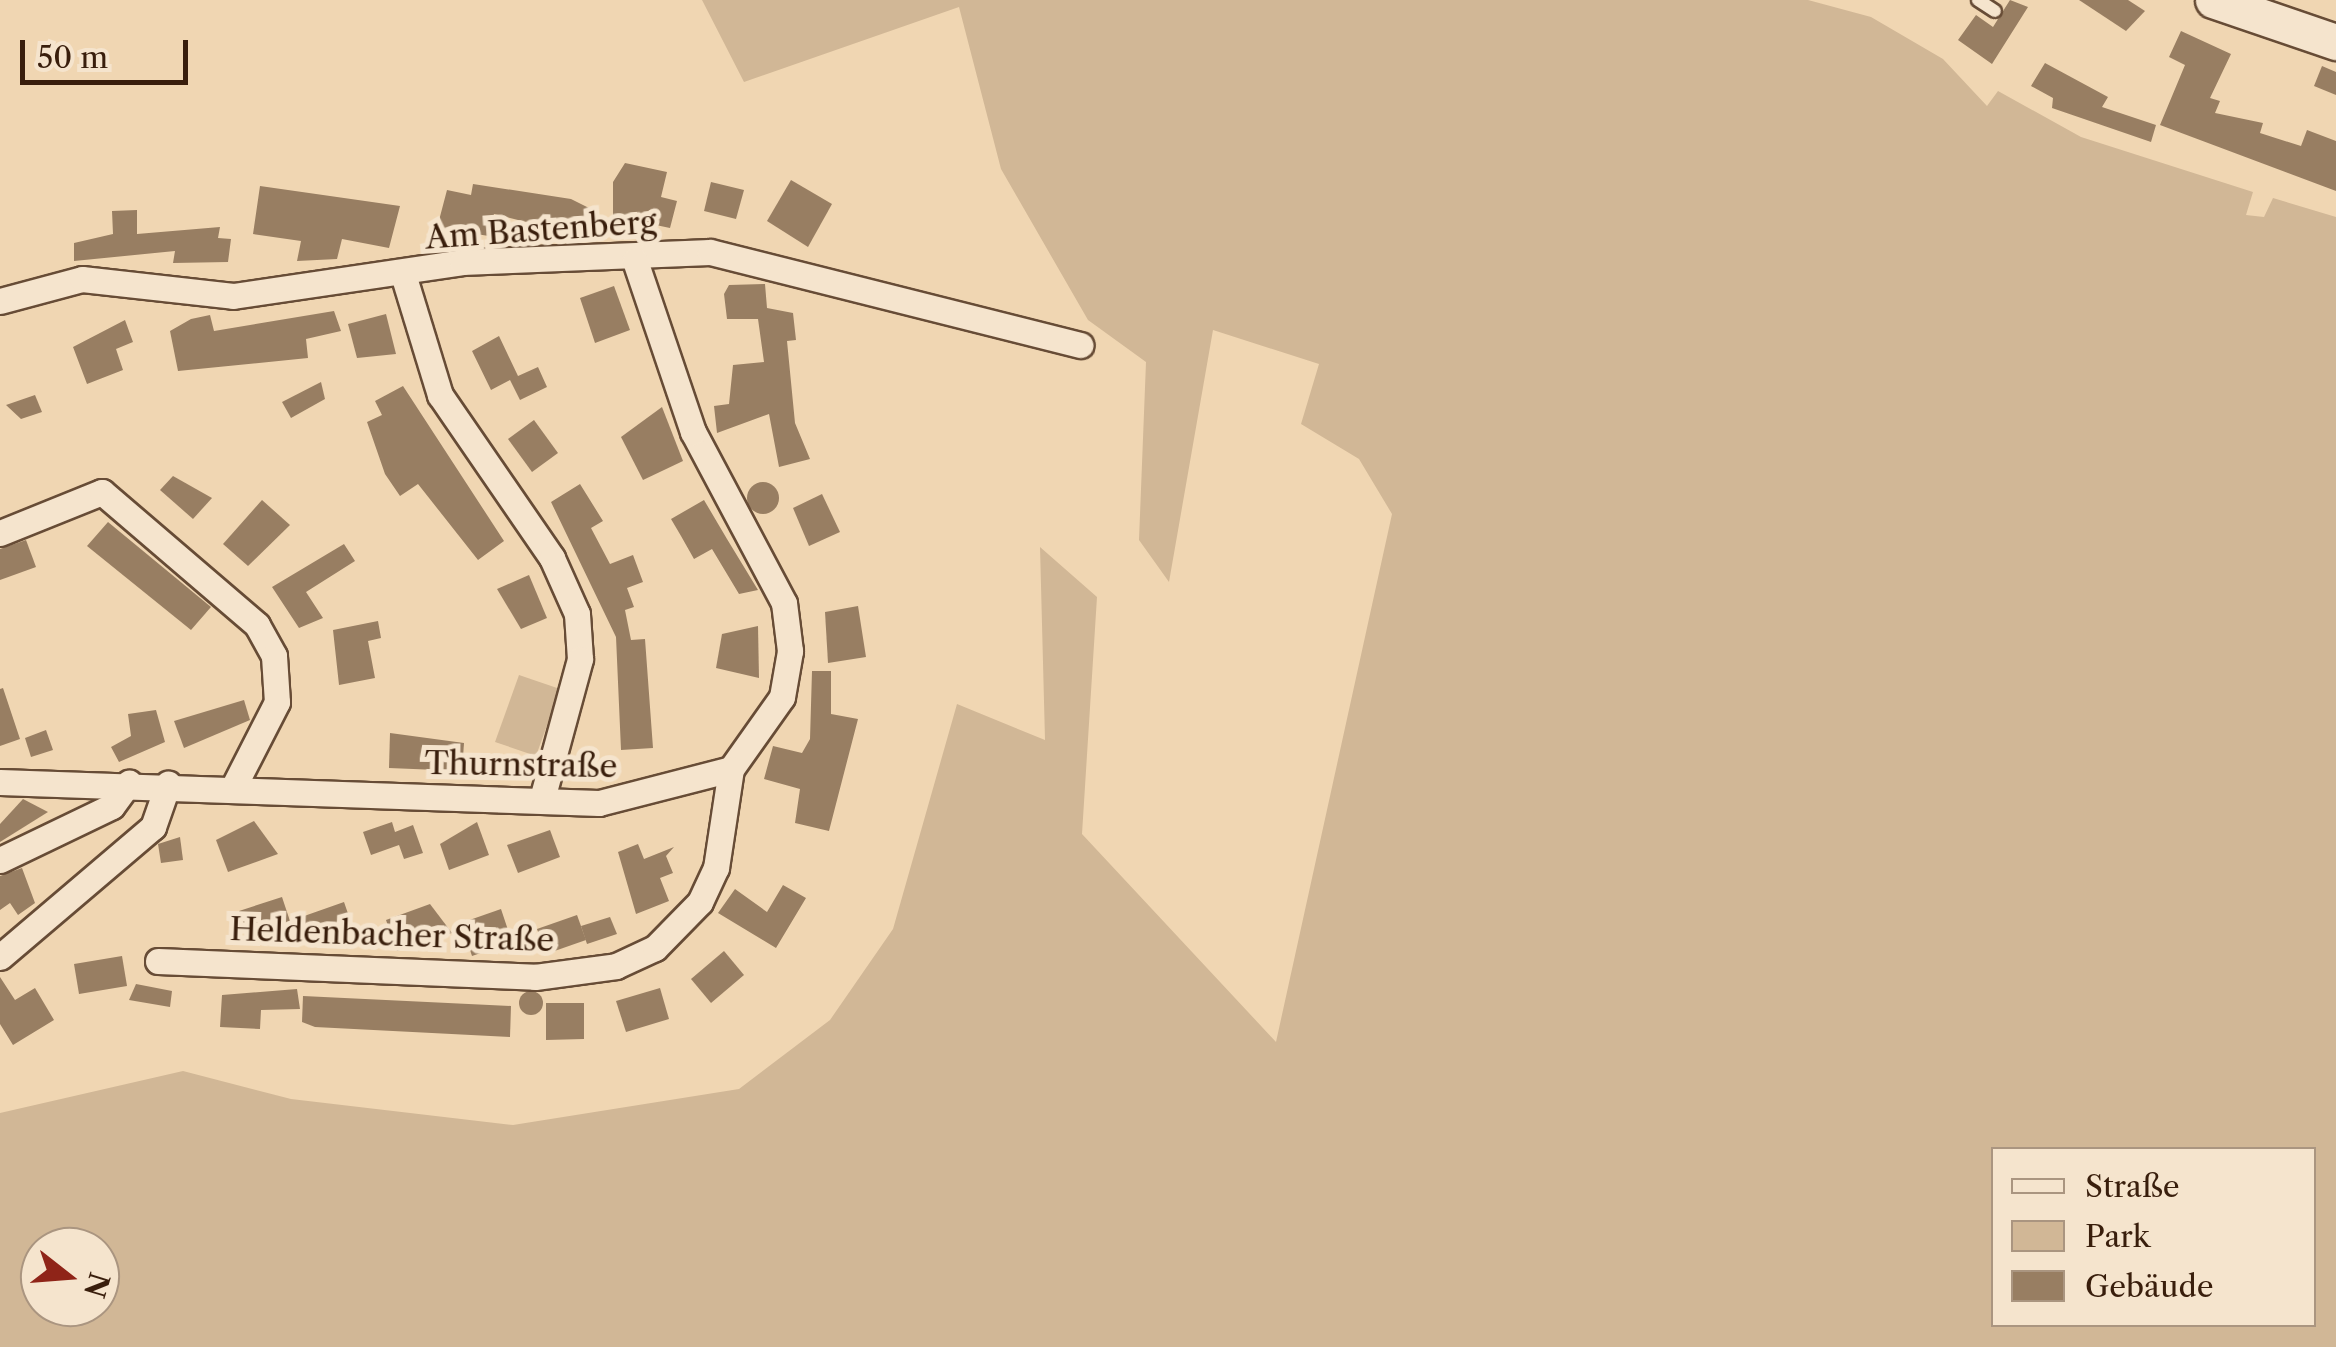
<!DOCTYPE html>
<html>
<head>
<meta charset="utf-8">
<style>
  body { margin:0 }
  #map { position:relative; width:2336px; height:1347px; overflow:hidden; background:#f0d6b2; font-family:"Libre Caslon Text",serif }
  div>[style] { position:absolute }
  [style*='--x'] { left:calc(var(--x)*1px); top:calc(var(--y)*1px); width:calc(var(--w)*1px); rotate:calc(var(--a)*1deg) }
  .green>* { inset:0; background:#d1b796 }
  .building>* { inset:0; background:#987e62 }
  .round { border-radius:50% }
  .roads { filter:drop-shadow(2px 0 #674c36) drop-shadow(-2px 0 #674c36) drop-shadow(0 2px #674c36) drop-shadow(0 -2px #674c36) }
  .lane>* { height:12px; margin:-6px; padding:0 6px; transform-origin:6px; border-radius:6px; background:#f5e4cd }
  .street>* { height:25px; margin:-12.5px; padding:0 12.5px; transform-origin:12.5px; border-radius:12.5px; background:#f5e4cd }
  .secondary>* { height:35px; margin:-17.5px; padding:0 17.5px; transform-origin:17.5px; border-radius:17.5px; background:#f5e4cd }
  span { translate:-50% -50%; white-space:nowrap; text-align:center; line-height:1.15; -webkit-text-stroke:10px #f5e4cd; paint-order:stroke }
  .street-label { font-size:32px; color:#391e0c }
  .legend { position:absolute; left:1991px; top:1147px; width:325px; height:180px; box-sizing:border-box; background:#f5e4cd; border:2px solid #aa9580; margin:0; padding:12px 18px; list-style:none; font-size:30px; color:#391e0c }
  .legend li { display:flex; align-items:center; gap:20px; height:50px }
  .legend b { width:50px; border:2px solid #aa9580 }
  .north { position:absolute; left:20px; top:1227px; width:100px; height:100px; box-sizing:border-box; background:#f5e4cd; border:2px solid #aa9580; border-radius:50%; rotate:107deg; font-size:28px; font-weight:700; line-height:40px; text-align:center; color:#391e0c }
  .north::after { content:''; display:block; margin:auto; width:35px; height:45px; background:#8f2418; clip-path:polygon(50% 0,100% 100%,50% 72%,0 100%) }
  .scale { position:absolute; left:20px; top:40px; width:168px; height:45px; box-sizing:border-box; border:5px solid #391e0c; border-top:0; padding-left:12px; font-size:30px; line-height:35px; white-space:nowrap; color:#391e0c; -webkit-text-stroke:8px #f5e4cd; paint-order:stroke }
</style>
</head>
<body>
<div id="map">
  <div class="green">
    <i style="clip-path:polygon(evenodd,702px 0,1808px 0,1871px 17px,1943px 59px,1987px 106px,1998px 91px,2081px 137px,2253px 192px,2246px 215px,2264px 217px,2273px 198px,2336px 217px,2336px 1347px,0 1347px,0 1113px,183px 1071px,291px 1099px,513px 1125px,739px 1089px,830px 1020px,893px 929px,957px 704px,1045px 740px,1040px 547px,1097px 597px,1082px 834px,1276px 1042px,1392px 514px,1359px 459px,1301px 424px,1319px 364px,1213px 330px,1169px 582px,1139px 540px,1146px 362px,1088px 320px,1001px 169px,959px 7px,744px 82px,702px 0,1994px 1150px,2314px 1150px,2314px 1324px,1994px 1324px,1994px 1150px,702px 0,40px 1247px,100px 1247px,100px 1307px,40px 1307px,40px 1247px)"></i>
    <i style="clip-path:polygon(519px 675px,560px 689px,536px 756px,495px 742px)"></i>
  </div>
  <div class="building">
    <i style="clip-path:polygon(2010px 0,2028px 7px,1992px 64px,1958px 40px,1976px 15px,1993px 27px)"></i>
    <i style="clip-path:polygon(2079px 0,2128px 0,2145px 11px,2126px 31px)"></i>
    <i style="clip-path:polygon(2181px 31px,2231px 54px,2210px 98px,2220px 101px,2215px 113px,2263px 123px,2260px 133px,2301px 146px,2307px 130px,2336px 141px,2336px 191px,2160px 125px,2185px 65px,2169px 57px)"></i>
    <i style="clip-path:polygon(2045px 63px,2108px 97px,2102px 107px,2156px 125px,2151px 142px,2052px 108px,2053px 98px,2031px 86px)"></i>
    <i style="clip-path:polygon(2322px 66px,2336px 72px,2336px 95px,2314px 86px)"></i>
    <i style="clip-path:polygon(625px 163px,667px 172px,661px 197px,677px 201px,670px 228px,613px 216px,613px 182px)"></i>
    <i style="clip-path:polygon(791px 180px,832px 204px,808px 247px,767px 221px)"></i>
    <i style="clip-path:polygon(711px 182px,744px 190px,736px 219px,704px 211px)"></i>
    <i style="clip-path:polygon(473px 184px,571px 199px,597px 212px,590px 238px,494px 214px,489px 236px,437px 228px,447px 190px,471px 195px)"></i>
    <i style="clip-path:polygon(260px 186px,400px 206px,389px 248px,342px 239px,337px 259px,297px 261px,301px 241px,253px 234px)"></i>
    <i style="clip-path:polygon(137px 210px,137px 234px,220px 227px,218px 238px,231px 239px,228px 262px,173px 263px,175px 251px,74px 261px,74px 243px,113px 234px,112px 211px)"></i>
    <i style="clip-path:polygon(765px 284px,767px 308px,793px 313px,796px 340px,787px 341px,795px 423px,810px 459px,779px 467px,769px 414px,717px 433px,714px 406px,729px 404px,733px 365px,764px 362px,758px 319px,727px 319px,724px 294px,729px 285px)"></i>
    <i style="clip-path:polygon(614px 286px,630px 330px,595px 343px,580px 298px)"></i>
    <i style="clip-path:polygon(334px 311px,341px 331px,306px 339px,308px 358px,178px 371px,170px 331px,191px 319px,210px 315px,214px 331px)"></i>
    <i style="clip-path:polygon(386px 314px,396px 354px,357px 358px,348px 324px)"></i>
    <i style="clip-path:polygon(125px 320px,133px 342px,116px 349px,123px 370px,87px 384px,73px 347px)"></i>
    <i style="clip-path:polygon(499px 336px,518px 376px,538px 367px,547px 387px,520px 400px,510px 380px,491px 390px,472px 351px)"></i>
    <i style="clip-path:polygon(321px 382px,325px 399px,291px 418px,282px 402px)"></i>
    <i style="clip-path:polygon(403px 386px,504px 541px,478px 560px,418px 484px,400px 496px,385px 474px,367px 422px,382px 415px,375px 401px)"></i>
    <i style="clip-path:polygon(35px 395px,42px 412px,21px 419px,6px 405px)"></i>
    <i style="clip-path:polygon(662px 407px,683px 461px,643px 480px,621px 437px)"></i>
    <i style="clip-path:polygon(534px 420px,558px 453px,532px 472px,508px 439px)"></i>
    <i style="clip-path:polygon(173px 476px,212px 498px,193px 519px,160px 490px)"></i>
    <i class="round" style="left:747px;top:482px;width:32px;height:32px"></i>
    <i style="clip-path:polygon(580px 484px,603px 521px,591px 528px,610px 564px,633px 555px,643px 582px,627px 588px,634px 607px,625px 610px,631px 640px,645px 639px,653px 748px,621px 750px,616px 637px,551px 502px)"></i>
    <i style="clip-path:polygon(822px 494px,840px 532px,809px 546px,793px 508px)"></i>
    <i style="clip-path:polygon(262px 500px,290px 525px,248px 566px,223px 544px)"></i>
    <i style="clip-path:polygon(704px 500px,727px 539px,758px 590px,739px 594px,712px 549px,694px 559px,681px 536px,671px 519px)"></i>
    <i style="clip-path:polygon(108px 522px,211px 607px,191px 630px,87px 546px)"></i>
    <i style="clip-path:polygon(26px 540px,36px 567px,0 580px,0 549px)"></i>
    <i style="clip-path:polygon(344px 544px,355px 561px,306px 592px,323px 618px,299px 628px,272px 587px)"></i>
    <i style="clip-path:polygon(529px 575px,547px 618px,521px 629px,497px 589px)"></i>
    <i style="clip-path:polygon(858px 606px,866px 657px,828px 663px,825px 612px)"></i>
    <i style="clip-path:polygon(378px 621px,381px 638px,368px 641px,375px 678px,339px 685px,333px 630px)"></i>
    <i style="clip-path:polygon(758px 626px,759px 678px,716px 668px,722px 634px)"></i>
    <i style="clip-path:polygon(812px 671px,831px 671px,831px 714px,858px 719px,829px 831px,795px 823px,800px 789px,764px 779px,773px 746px,802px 753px,810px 739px)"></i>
    <i style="clip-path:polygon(3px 688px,20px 739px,0 746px,0 689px)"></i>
    <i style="clip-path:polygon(244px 700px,250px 720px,184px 748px,174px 721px)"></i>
    <i style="clip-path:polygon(156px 710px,165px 742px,119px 762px,111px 747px,131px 736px,128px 714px)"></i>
    <i style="clip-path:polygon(46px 730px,53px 750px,31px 757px,25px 738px)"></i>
    <i style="clip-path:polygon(390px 733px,464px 743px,462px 771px,389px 768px)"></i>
    <i style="clip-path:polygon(23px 799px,48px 812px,0 842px,0 824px)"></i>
    <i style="clip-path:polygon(254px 821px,278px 854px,228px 872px,216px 840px)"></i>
    <i style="clip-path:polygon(392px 822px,395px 832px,413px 825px,423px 853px,404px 859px,399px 845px,371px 855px,363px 832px)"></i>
    <i style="clip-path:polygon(477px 822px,489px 855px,449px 870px,440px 844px)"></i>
    <i style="clip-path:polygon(550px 830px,560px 857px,518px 873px,507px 845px)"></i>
    <i style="clip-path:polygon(180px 837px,183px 860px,161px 863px,158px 844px)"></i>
    <i style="clip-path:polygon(638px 844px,644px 859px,674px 847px,666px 856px,673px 873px,660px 878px,669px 901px,636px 914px,618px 852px)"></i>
    <i style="clip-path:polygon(22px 868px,35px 903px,18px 915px,10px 903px,0 910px,0 876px)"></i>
    <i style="clip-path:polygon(783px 885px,806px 898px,776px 948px,718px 913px,735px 889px,767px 912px)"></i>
    <i style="clip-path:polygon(282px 897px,290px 921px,344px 902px,354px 931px,319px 943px,314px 931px,293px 939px,291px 931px,250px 944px,239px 911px)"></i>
    <i style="clip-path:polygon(430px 904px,452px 933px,397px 951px,386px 920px)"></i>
    <i style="clip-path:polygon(501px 909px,512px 942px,472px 956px,461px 923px)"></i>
    <i style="clip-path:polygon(577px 915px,586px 940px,546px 954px,537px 929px)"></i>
    <i style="clip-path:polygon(610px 917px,617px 934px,587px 944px,581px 926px)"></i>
    <i style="clip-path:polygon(724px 951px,744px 975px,711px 1003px,691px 979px)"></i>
    <i style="clip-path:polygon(122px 956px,127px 986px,79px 994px,74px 964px)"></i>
    <i style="clip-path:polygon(0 977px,15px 1000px,35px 988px,54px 1020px,13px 1045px,0 1024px)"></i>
    <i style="clip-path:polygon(136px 984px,172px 991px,170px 1007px,129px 1000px)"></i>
    <i style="clip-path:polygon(660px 988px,669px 1019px,626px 1032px,616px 1001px)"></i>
    <i style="clip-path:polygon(297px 989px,300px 1009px,261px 1010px,260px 1029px,220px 1027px,222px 995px)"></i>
    <i class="round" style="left:519px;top:991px;width:24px;height:24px"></i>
    <i style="clip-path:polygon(303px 996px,511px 1006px,510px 1037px,315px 1027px,302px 1022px)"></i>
    <i style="clip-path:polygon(546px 1003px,584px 1003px,584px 1039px,546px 1040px)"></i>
  </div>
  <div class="roads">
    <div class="lane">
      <i style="--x:1978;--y:0;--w:20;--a:33"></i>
    </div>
    <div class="street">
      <i style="--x:403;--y:274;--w:127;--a:73"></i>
      <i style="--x:440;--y:395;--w:198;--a:55.5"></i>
      <i style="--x:552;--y:558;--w:61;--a:65.9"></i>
      <i style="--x:577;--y:614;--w:45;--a:86.2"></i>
      <i style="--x:580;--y:659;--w:145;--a:105.2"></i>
      <i style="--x:0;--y:301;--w:85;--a:-15"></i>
      <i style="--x:82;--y:279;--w:152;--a:6.4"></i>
      <i style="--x:233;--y:296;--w:232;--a:-8.4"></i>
      <i style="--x:462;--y:262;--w:248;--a:-2.3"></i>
      <i style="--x:710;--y:252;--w:382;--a:14.1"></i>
      <i style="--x:0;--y:533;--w:110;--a:-21.9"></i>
      <i style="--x:102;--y:492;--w:204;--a:40.6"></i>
      <i style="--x:257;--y:625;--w:35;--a:61"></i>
      <i style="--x:274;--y:656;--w:46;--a:86.3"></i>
      <i style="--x:277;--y:702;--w:94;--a:117.1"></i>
      <i style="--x:0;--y:782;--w:599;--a:2.01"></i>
      <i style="--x:599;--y:803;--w:136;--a:-14.4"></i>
      <i style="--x:731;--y:769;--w:88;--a:-54.7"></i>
      <i style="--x:782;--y:697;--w:47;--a:-80.1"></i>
      <i style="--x:790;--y:651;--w:48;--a:-97.1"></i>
      <i style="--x:784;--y:603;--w:194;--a:-118"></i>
      <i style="--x:693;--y:432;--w:181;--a:-108.7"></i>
      <i style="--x:0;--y:860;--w:124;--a:-25.7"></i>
      <i style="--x:112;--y:806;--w:29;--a:-54"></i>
      <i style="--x:0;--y:957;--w:201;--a:-40.4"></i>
      <i style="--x:153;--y:827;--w:46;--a:-70.8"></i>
      <i style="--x:158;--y:961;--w:377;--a:2.4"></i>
      <i style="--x:535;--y:977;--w:82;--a:-7.7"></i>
      <i style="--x:616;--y:966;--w:43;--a:-24.8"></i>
      <i style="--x:655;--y:948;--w:64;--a:-45.6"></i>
      <i style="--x:700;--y:902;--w:38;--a:-65"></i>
      <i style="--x:716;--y:868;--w:100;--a:-81.4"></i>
    </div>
    <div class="secondary">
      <i style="--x:2213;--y:0;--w:130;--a:18.9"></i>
    </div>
  </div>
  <div class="street-label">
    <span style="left:541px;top:230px;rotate:-4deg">Am Bastenberg</span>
    <span style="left:521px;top:765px;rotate:1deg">Thurnstraße</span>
    <span style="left:392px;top:935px;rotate:2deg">Heldenbacher Straße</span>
  </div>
  <ul class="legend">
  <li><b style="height:12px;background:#f5e4cd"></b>Straße</li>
  <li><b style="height:28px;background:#d1b796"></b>Park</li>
  <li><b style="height:28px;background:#987e62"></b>Gebäude</li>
  </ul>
  <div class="north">N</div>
  <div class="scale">50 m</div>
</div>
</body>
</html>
